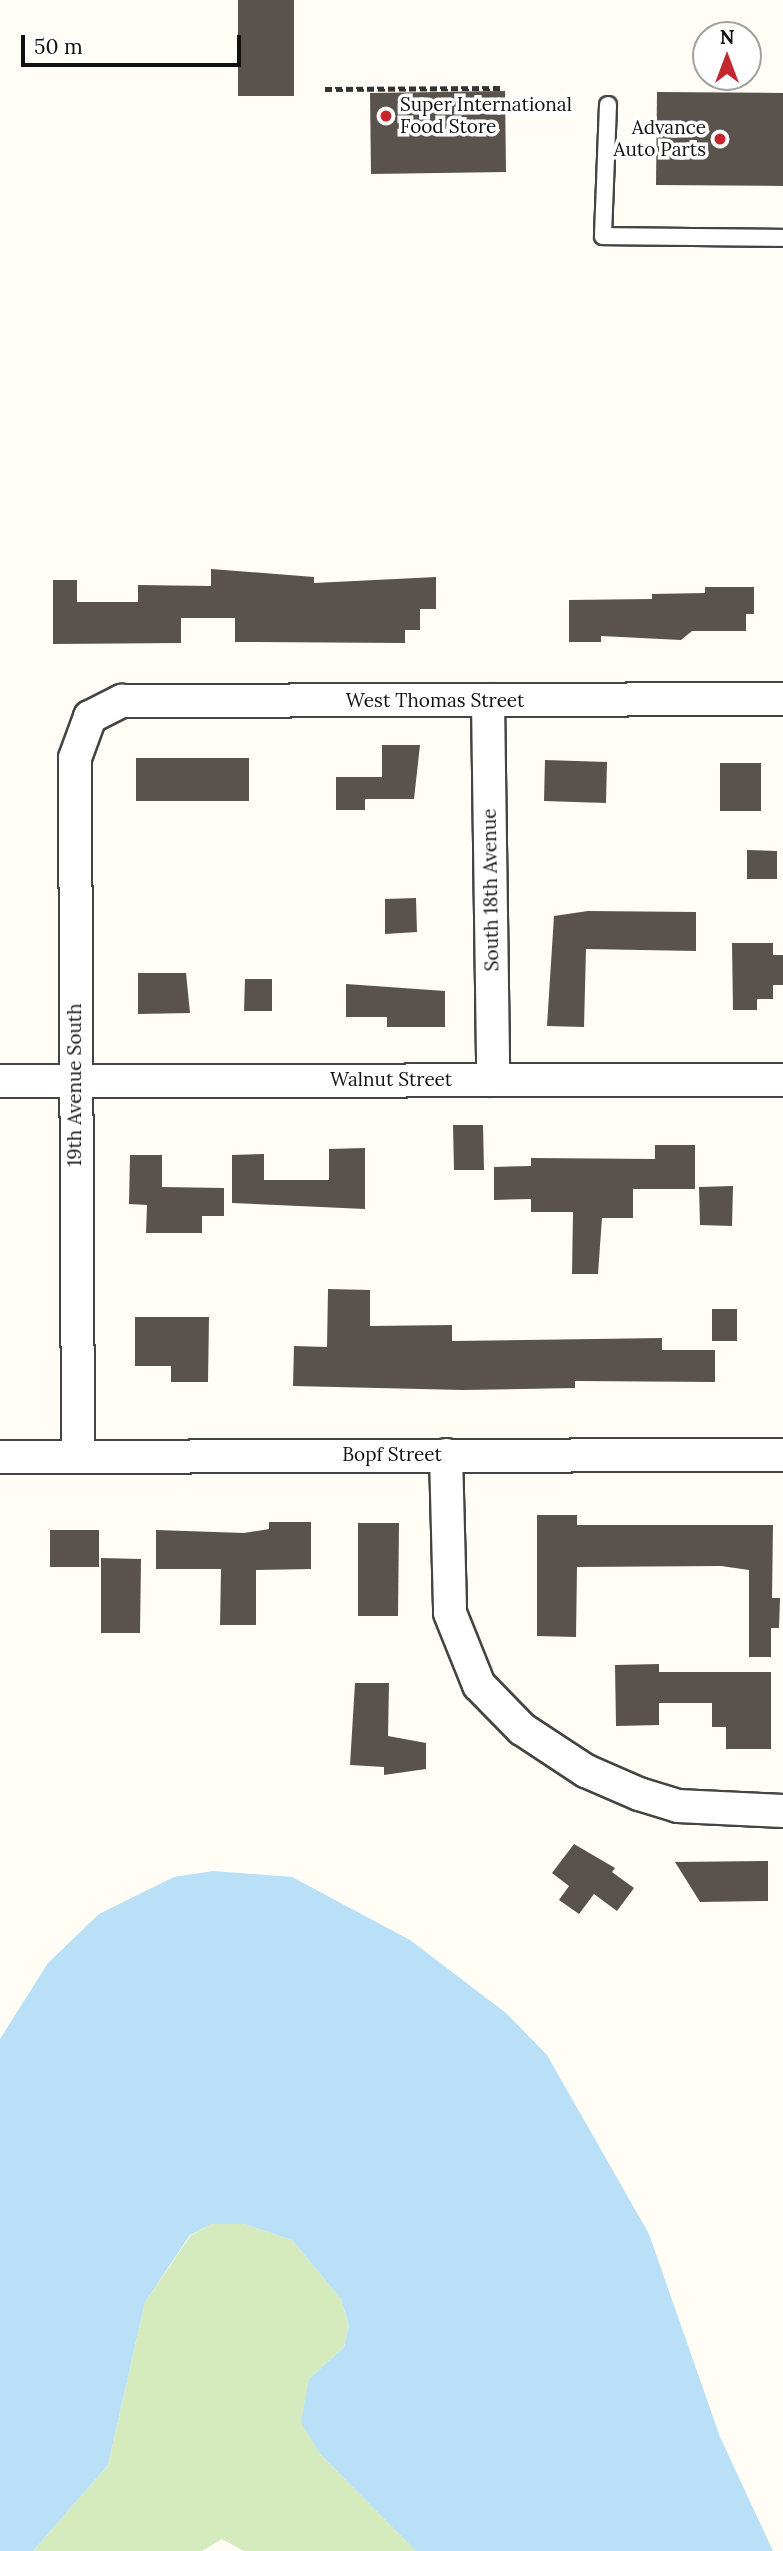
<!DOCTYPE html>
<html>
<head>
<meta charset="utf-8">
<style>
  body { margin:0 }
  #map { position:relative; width:783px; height:2551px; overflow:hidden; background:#fffdf5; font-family:Lora,serif }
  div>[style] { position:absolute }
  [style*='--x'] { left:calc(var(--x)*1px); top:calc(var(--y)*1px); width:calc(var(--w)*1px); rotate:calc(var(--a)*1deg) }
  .green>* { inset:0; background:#d5ebbd }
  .water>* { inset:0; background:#b9e0f7 }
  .building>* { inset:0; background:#5a524d }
  .path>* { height:4.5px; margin-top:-2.25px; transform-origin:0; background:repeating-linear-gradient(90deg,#333 0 7px,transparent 0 10.5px) }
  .roads { filter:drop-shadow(2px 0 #444) drop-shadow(-2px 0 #444) drop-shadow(0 2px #444) drop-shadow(0 -2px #444) }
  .lane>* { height:16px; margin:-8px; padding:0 8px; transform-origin:8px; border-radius:8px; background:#fff }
  .street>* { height:32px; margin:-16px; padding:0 16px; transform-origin:16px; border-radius:16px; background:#fff }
  .dots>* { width:19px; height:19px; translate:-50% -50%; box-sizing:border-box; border:4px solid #fff; border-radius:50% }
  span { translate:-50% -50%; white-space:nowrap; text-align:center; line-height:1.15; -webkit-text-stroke:7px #fff; paint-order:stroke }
  .poi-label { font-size:19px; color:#111 }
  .left { translate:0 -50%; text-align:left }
  .right { translate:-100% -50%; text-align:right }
  .street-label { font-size:19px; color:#111 }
  .north { position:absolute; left:692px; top:21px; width:70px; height:70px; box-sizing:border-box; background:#fff; border:2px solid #a0a0a0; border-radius:50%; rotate:0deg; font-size:19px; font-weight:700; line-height:28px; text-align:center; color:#111 }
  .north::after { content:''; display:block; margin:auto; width:24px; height:32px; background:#c4262e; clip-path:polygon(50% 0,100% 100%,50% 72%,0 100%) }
  .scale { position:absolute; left:21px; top:35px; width:220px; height:32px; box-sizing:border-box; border:4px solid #111; border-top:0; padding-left:9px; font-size:21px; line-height:24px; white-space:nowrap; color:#111; -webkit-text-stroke:5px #fff; paint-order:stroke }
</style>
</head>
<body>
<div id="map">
  <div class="green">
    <i style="clip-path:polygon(212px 2224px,244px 2224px,292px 2240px,341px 2299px,349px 2325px,344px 2347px,309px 2379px,320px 2454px,416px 2551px,244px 2551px,222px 2539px,202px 2551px,33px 2551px,108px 2465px,145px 2302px,191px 2235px)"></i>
  </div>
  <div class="water">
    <i style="clip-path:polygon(213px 1871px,292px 1877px,410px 1940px,506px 2013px,547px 2055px,649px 2234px,720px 2437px,773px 2551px,416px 2551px,320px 2454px,301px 2422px,309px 2379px,344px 2347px,349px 2325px,341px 2299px,292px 2240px,244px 2224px,212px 2224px,190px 2235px,145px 2302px,108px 2465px,33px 2551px,0 2551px,0 2039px,48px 1963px,99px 1914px,174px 1877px)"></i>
  </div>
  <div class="building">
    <i style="clip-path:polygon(238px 0,294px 0,294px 96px,238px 96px)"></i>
    <i style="clip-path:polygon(505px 91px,506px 172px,371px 174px,370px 93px)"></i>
    <i style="clip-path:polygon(657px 92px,783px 93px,783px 186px,656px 185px)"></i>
    <i style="clip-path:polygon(211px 569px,314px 577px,314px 583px,436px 577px,436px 609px,420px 609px,420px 630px,405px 630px,405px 643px,235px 642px,235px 618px,181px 618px,181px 643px,53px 644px,53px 580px,77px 580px,77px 602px,138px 602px,138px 585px,211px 586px)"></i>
    <i style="clip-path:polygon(705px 587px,754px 587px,754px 614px,746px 614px,746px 631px,692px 631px,681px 640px,601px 636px,601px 642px,569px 642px,569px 600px,652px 599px,652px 594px,705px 593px)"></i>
    <i style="clip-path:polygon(382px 745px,420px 745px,414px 799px,365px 799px,365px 810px,336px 810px,336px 777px,382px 777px)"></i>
    <i style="clip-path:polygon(136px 758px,249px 758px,249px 801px,136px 801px)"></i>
    <i style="clip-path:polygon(545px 760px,607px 762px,606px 803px,544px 801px)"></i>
    <i style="clip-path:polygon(720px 763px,761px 763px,761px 811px,720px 811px)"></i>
    <i style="clip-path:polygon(747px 850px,777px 851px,777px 879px,747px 879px)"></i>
    <i style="clip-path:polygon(416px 898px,417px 932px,385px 934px,385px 899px)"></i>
    <i style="clip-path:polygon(588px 911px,696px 912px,696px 951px,586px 949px,584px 1027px,547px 1026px,554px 916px)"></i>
    <i style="clip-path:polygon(732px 943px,773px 943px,773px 955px,783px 955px,783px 985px,773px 985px,773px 999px,757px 999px,757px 1010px,733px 1010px)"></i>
    <i style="clip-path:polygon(138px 973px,186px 973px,190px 1013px,138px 1014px)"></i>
    <i style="clip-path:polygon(245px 979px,272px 979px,272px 1011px,244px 1011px)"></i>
    <i style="clip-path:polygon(346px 984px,445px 991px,445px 1027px,387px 1027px,387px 1017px,346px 1017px)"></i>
    <i style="clip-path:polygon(453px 1125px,483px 1125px,484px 1170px,454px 1170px)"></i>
    <i style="clip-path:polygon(655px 1145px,695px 1145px,695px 1189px,633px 1189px,633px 1218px,602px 1218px,598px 1274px,572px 1274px,573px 1212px,531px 1212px,531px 1199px,494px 1200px,494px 1167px,531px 1166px,531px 1158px,655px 1159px)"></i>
    <i style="clip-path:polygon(365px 1148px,365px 1209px,232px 1203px,232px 1155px,264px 1154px,264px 1180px,329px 1180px,329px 1149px)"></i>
    <i style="clip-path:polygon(130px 1155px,162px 1155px,162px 1187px,224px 1188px,224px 1216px,202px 1216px,202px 1233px,146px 1233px,147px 1205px,129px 1204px)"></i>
    <i style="clip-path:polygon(733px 1186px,732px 1226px,700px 1225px,699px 1187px)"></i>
    <i style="clip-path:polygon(328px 1289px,370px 1290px,370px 1326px,452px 1325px,452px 1341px,662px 1338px,662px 1350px,715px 1350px,715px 1382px,575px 1381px,575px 1388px,463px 1390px,293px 1386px,294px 1346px,327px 1347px)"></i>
    <i style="clip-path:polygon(712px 1309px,737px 1309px,737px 1341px,712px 1341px)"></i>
    <i style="clip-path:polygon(135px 1317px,209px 1317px,208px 1382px,171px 1382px,171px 1366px,135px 1366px)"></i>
    <i style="clip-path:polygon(537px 1515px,577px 1515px,577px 1525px,773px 1525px,772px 1598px,780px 1598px,779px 1628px,771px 1628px,771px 1657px,749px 1657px,749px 1570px,721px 1566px,577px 1567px,576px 1637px,537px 1636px)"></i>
    <i style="clip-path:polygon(269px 1522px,311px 1522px,311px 1569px,256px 1570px,256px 1625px,220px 1625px,221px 1569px,156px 1569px,156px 1530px,244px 1533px,269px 1529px)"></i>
    <i style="clip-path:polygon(358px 1523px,399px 1523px,398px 1616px,358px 1616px)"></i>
    <i style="clip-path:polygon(50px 1530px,99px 1530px,99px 1567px,50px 1567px)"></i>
    <i style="clip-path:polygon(101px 1558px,141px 1559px,140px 1633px,101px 1633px)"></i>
    <i style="clip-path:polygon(659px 1664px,659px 1672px,771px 1672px,771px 1749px,726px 1749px,726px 1727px,712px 1727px,712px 1703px,659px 1703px,659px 1725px,616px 1726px,615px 1665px)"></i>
    <i style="clip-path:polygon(355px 1683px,389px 1683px,388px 1736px,426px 1743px,426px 1769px,384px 1775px,384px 1767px,350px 1765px)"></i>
    <i style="clip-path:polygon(574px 1844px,615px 1868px,612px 1872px,634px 1888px,617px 1911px,594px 1894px,579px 1914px,559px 1900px,569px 1886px,552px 1873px)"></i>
    <i style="clip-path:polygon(768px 1861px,768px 1901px,700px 1902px,675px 1862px)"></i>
  </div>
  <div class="path">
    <i style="--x:325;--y:89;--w:177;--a:-0.3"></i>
  </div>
  <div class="roads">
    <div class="lane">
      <i style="--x:608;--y:105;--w:131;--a:92.2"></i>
      <i style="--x:603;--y:236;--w:180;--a:0.6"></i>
    </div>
    <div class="street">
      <i style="--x:488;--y:700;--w:380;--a:89.2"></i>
      <i style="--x:0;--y:1081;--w:783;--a:-0.07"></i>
      <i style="--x:446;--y:1455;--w:158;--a:88.5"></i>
      <i style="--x:450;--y:1613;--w:78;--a:68.1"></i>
      <i style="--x:479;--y:1685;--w:62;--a:45.7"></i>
      <i style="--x:522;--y:1729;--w:77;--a:33.3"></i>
      <i style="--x:586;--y:1771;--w:58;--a:23.5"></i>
      <i style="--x:639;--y:1794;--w:41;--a:17.1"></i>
      <i style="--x:678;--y:1806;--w:105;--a:2.7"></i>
      <i style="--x:0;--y:1457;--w:783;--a:-0.15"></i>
      <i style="--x:78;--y:1457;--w:699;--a:-90.25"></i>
      <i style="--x:75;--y:758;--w:44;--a:-69.9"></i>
      <i style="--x:90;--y:717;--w:36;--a:-27"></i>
      <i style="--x:122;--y:701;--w:661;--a:-0.17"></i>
    </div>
  </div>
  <div class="dots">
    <i style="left:386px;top:116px;background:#c4262e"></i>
    <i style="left:720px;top:139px;background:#c4262e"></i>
  </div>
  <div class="poi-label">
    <span class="left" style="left:400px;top:116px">Super International<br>Food Store</span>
    <span class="right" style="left:706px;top:139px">Advance<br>Auto Parts</span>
  </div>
  <div class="street-label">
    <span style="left:435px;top:701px">West Thomas Street</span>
    <span style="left:491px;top:890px;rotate:-91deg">South 18th Avenue</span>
    <span style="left:391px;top:1080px">Walnut Street</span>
    <span style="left:75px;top:1085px;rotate:-90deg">19th Avenue South</span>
    <span style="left:392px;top:1455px">Bopf Street</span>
  </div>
  <div class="north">N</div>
  <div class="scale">50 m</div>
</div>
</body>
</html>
